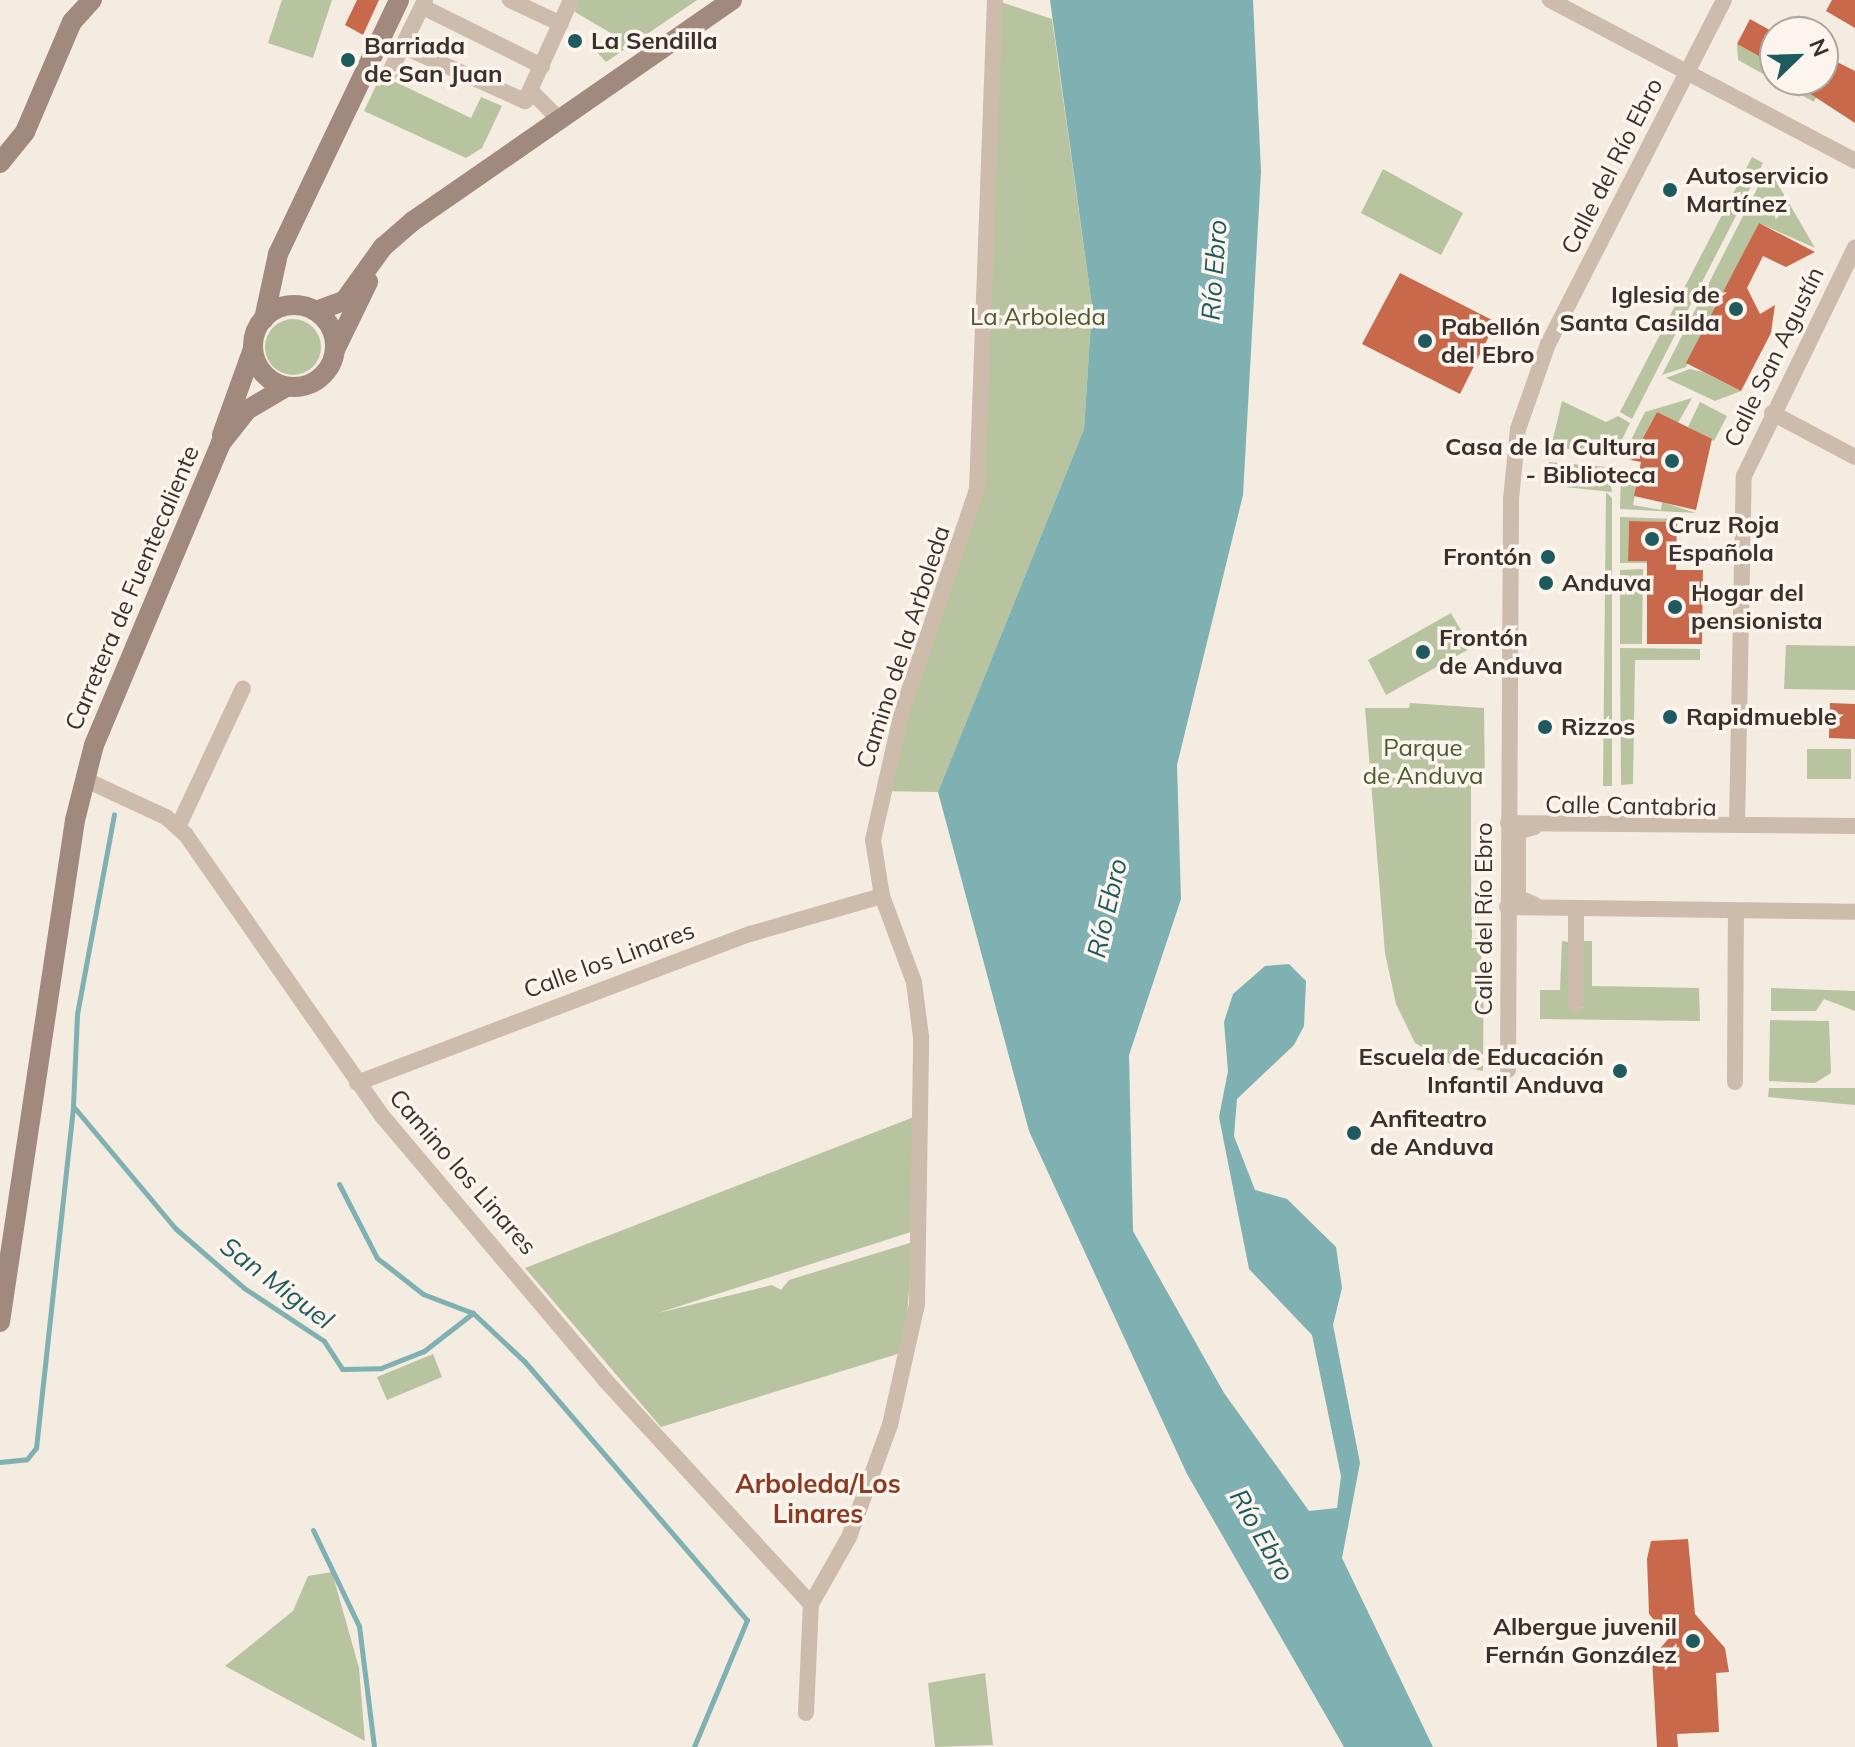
<!DOCTYPE html>
<html>
<head>
<meta charset="utf-8">
<style>
  body { margin:0 }
  #map { position:relative; width:1855px; height:1747px; overflow:hidden; background:#f4ebe1; font-family:Mulish,sans-serif }
  div>[style] { position:absolute }
  [style*='--x'] { left:calc(var(--x)*1px); top:calc(var(--y)*1px); width:calc(var(--w)*1px); rotate:calc(var(--a)*1deg) }
  .green>* { inset:0; background:#b8c4a0 }
  .round { border-radius:50% }
  .water>* { inset:0; background:#7fb0b2 }
  .stream>* { height:5px; margin:-2.5px; padding:0 2.5px; transform-origin:2.5px; border-radius:2.5px; background:#7fb0b2 }
  .building>* { inset:0; background:#c8694b }
  .pedestrian>* { height:12px; margin:-6px; padding:0 6px; transform-origin:6px; border-radius:6px; background:#cdbbac }
  .minor>* { height:16px; margin:-8px; padding:0 8px; transform-origin:8px; border-radius:8px; background:#cdbbac }
  .secondary>* { height:20px; margin:-10px; padding:0 10px; transform-origin:10px; border-radius:10px; background:#a18a7d }
  .secondary>.ring { margin:-10px; padding:0; box-sizing:content-box; background:none; border:20px solid #a18a7d; border-radius:50% }
  .dots>* { width:22px; height:22px; translate:-50% -50%; box-sizing:border-box; border:4px solid #fbf5ee; border-radius:50% }
  span { translate:-50% -50%; white-space:nowrap; text-align:center; line-height:1.15; -webkit-text-stroke:7px #fbf5ee; paint-order:stroke }
  .poi-label { font-size:24px; color:#3b302b; font-weight:700 }
  .left { translate:0 -50%; text-align:left }
  .right { translate:-100% -50%; text-align:right }
  .street-label { font-size:24px; color:#3b302b }
  .park-label { font-size:24px; color:#4a5a2e }
  .water-label { font-size:26px; color:#1f5a5e; font-style:italic }
  .neighbourhood-label { font-size:26px; color:#8c3b22; font-weight:700 }
  .north { position:absolute; left:1759px; top:16px; width:80px; height:80px; box-sizing:border-box; background:#fbf5ee; border:2px solid #aea6a0; border-radius:50%; rotate:67deg; font-size:22px; font-weight:700; line-height:32px; text-align:center; color:#3b302b }
  .north::after { content:''; display:block; margin:auto; width:28px; height:36px; background:#1f5a5e; clip-path:polygon(50% 0,100% 100%,50% 72%,0 100%) }
</style>
</head>
<body>
<div id="map">
  <div class="green">
    <i style="clip-path:polygon(282px 0,332px 0,313px 58px,268px 43px)"></i>
    <i style="clip-path:polygon(577px 0,697px 0,606px 62px,594px 49px,614px 35px,575px 12px)"></i>
    <i style="clip-path:polygon(995px 0,1052px 19px,1092px 306px,1084px 429px,938px 792px,881px 791px,968px 524px)"></i>
    <i style="clip-path:polygon(1737px 44px,1775px 65px,1775px 80px,1793px 80px,1817px 95px,1814px 102px,1738px 60px)"></i>
    <i style="clip-path:polygon(381px 75px,471px 118px,481px 97px,502px 106px,482px 148px,466px 158px,364px 111px)"></i>
    <i style="clip-path:polygon(1752px 157px,1763px 163px,1632px 419px,1620px 412px)"></i>
    <i style="clip-path:polygon(1768px 167px,1815px 248px,1759px 223px,1686px 367px,1662px 375px)"></i>
    <i style="clip-path:polygon(1383px 169px,1463px 213px,1441px 255px,1361px 213px)"></i>
    <i class="round" style="left:265px;top:319px;width:56px;height:56px"></i>
    <i style="clip-path:polygon(1690px 369px,1703px 372px,1741px 391px,1715px 401px,1666px 378px)"></i>
    <i style="clip-path:polygon(1692px 398px,1678px 423px,1657px 412px,1631px 460px,1623px 456px,1645px 412px)"></i>
    <i style="clip-path:polygon(1562px 401px,1606px 422px,1618px 416px,1630px 423px,1615px 454px,1551px 447px)"></i>
    <i style="clip-path:polygon(1700px 402px,1727px 416px,1714px 441px,1688px 427px)"></i>
    <i style="clip-path:polygon(1549px 462px,1607px 467px,1612px 492px,1545px 485px)"></i>
    <i style="clip-path:polygon(1621px 475px,1638px 478px,1633px 505px,1661px 510px,1662px 502px,1696px 513px,1620px 509px)"></i>
    <i style="clip-path:polygon(1606px 492px,1612px 498px,1612px 786px,1603px 786px)"></i>
    <i style="clip-path:polygon(1620px 517px,1703px 520px,1703px 523px,1629px 521px,1628px 560px,1676px 563px,1620px 563px)"></i>
    <i style="clip-path:polygon(1643px 569px,1642px 644px,1620px 644px,1620px 570px)"></i>
    <i style="clip-path:polygon(1451px 613px,1471px 648px,1386px 695px,1368px 660px)"></i>
    <i style="clip-path:polygon(1786px 645px,1855px 646px,1855px 690px,1784px 689px)"></i>
    <i style="clip-path:polygon(1620px 648px,1700px 649px,1700px 660px,1635px 660px,1633px 784px,1621px 785px)"></i>
    <i style="clip-path:polygon(1410px 703px,1484px 708px,1485px 786px,1471px 785px,1471px 868px,1472px 938px,1484px 939px,1483px 1071px,1450px 1064px,1415px 1043px,1396px 1004px,1385px 953px,1365px 708px,1409px 708px)"></i>
    <i style="clip-path:polygon(1807px 749px,1851px 749px,1851px 779px,1807px 779px)"></i>
    <i style="clip-path:polygon(1562px 941px,1569px 942px,1569px 1007px,1583px 1008px,1583px 941px,1592px 941px,1592px 986px,1699px 988px,1700px 1021px,1540px 1019px,1540px 990px,1560px 990px)"></i>
    <i style="clip-path:polygon(1771px 988px,1855px 991px,1855px 1011px,1824px 999px,1816px 1011px,1771px 1011px)"></i>
    <i style="clip-path:polygon(1770px 1020px,1829px 1021px,1831px 1073px,1815px 1083px,1769px 1081px)"></i>
    <i style="clip-path:polygon(1769px 1088px,1855px 1088px,1855px 1105px,1768px 1097px)"></i>
    <i style="clip-path:polygon(914px 1117px,911px 1232px,658px 1313px,772px 1285px,781px 1290px,789px 1280px,913px 1242px,904px 1352px,661px 1427px,525px 1268px)"></i>
    <i style="clip-path:polygon(433px 1354px,442px 1377px,387px 1400px,377px 1377px)"></i>
    <i style="clip-path:polygon(332px 1572px,359px 1668px,365px 1741px,225px 1666px,293px 1611px,308px 1576px)"></i>
    <i style="clip-path:polygon(985px 1673px,993px 1745px,935px 1747px,928px 1683px)"></i>
  </div>
  <div class="water">
    <i style="clip-path:polygon(1050px 0,1253px 0,1261px 171px,1243px 495px,1177px 765px,1181px 899px,1129px 1055px,1133px 1231px,1224px 1393px,1309px 1511px,1337px 1508px,1341px 1476px,1312px 1335px,1249px 1269px,1219px 1117px,1228px 1071px,1224px 1022px,1233px 994px,1265px 966px,1289px 964px,1306px 981px,1304px 1026px,1294px 1045px,1237px 1099px,1234px 1136px,1255px 1190px,1287px 1199px,1336px 1247px,1342px 1288px,1333px 1325px,1360px 1463px,1342px 1558px,1433px 1747px,1344px 1747px,1187px 1474px,1029px 1131px,938px 792px,1084px 429px,1092px 306px)"></i>
  </div>
  <div class="stream">
    <i style="--x:73;--y:1106;--w:92;--a:-87.5"></i>
    <i style="--x:77;--y:1014;--w:203;--a:-79.5"></i>
    <i style="--x:339;--y:1184;--w:83;--a:62.8"></i>
    <i style="--x:377;--y:1258;--w:58;--a:38"></i>
    <i style="--x:423;--y:1294;--w:53;--a:20.8"></i>
    <i style="--x:0;--y:1462;--w:27;--a:-6"></i>
    <i style="--x:27;--y:1459;--w:14;--a:-51"></i>
    <i style="--x:36;--y:1448;--w:344;--a:-83.8"></i>
    <i style="--x:73;--y:1106;--w:160;--a:50.1"></i>
    <i style="--x:176;--y:1229;--w:90;--a:40.9"></i>
    <i style="--x:244;--y:1288;--w:96;--a:33.5"></i>
    <i style="--x:324;--y:1341;--w:33;--a:57"></i>
    <i style="--x:342;--y:1369;--w:39;--a:-1"></i>
    <i style="--x:381;--y:1368;--w:46;--a:-21.6"></i>
    <i style="--x:424;--y:1351;--w:62;--a:-37.8"></i>
    <i style="--x:473;--y:1313;--w:71;--a:43.3"></i>
    <i style="--x:525;--y:1362;--w:340;--a:49.3"></i>
    <i style="--x:747;--y:1620;--w:138;--a:112.7"></i>
    <i style="--x:313;--y:1530;--w:106;--a:64.4"></i>
    <i style="--x:359;--y:1626;--w:122;--a:82.9"></i>
  </div>
  <div class="building">
    <i style="clip-path:polygon(357px 0,379px 0,363px 35px,345px 25px)"></i>
    <i style="clip-path:polygon(1832px 0,1855px 0,1855px 28px,1826px 11px)"></i>
    <i style="clip-path:polygon(1750px 19px,1775px 33px,1775px 65px,1737px 44px)"></i>
    <i style="clip-path:polygon(1823px 55px,1855px 71px,1855px 123px,1789px 80px,1823px 80px)"></i>
    <i style="clip-path:polygon(1759px 223px,1815px 252px,1786px 267px,1763px 256px,1747px 288px,1760px 314px,1775px 305px,1771px 333px,1741px 391px,1686px 363px)"></i>
    <i style="clip-path:polygon(1400px 273px,1496px 322px,1460px 394px,1362px 344px)"></i>
    <i style="clip-path:polygon(1657px 412px,1712px 439px,1696px 510px,1634px 496px,1641px 462px,1631px 460px)"></i>
    <i style="clip-path:polygon(1629px 521px,1677px 522px,1676px 570px,1703px 570px,1702px 644px,1647px 644px,1647px 561px,1628px 561px)"></i>
    <i style="clip-path:polygon(1830px 703px,1855px 704px,1855px 739px,1829px 738px)"></i>
    <i style="clip-path:polygon(1688px 1539px,1695px 1614px,1725px 1648px,1729px 1672px,1716px 1673px,1719px 1732px,1677px 1734px,1678px 1747px,1657px 1747px,1652px 1658px,1669px 1638px,1649px 1614px,1647px 1559px,1651px 1541px)"></i>
  </div>
  <div class="pedestrian">
    <i style="--x:1535;--y:829;--w:16;--a:165"></i>
    <i style="--x:1520;--y:833;--w:63;--a:90"></i>
    <i style="--x:1520;--y:896;--w:17;--a:24"></i>
  </div>
  <div class="minor">
    <i style="--x:510;--y:0;--w:56;--a:25.2"></i>
    <i style="--x:1550;--y:0;--w:345;--a:27.8"></i>
    <i style="--x:423;--y:7;--w:133;--a:26.4"></i>
    <i style="--x:402;--y:46;--w:135;--a:24.1"></i>
    <i style="--x:525;--y:101;--w:111;--a:-65.5"></i>
    <i style="--x:387;--y:78;--w:87;--a:-64"></i>
    <i style="--x:531;--y:91;--w:40;--a:45"></i>
    <i style="--x:1772;--y:413;--w:94;--a:27.9"></i>
    <i style="--x:84;--y:779;--w:90;--a:24.9"></i>
    <i style="--x:166;--y:817;--w:27;--a:42"></i>
    <i style="--x:186;--y:835;--w:344;--a:55.1"></i>
    <i style="--x:383;--y:1117;--w:344;--a:49.8"></i>
    <i style="--x:605;--y:1380;--w:304;--a:47.4"></i>
    <i style="--x:1508;--y:823;--w:347;--a:0.5"></i>
    <i style="--x:1737;--y:825;--w:349;--a:-88.9"></i>
    <i style="--x:1744;--y:476;--w:254;--a:-64.1"></i>
    <i style="--x:178;--y:827;--w:153;--a:-64.9"></i>
    <i style="--x:1507;--y:907;--w:348;--a:0.8"></i>
    <i style="--x:1576;--y:1003;--w:94;--a:-90"></i>
    <i style="--x:1508;--y:1070;--w:571;--a:-89.7"></i>
    <i style="--x:1511;--y:499;--w:70;--a:-84.3"></i>
    <i style="--x:1518;--y:429;--w:90;--a:-70.6"></i>
    <i style="--x:1548;--y:344;--w:386;--a:-62.9"></i>
    <i style="--x:1735;--y:1082;--w:171;--a:-89.7"></i>
    <i style="--x:357;--y:1083;--w:420;--a:-20.8"></i>
    <i style="--x:750;--y:934;--w:137;--a:-16.1"></i>
    <i style="--x:806;--y:1713;--w:109;--a:-87.4"></i>
    <i style="--x:811;--y:1604;--w:77;--a:-60.4"></i>
    <i style="--x:849;--y:1537;--w:119;--a:-69.9"></i>
    <i style="--x:890;--y:1425;--w:124;--a:-77.4"></i>
    <i style="--x:917;--y:1304;--w:267;--a:-89.1"></i>
    <i style="--x:921;--y:1037;--w:55;--a:-97.3"></i>
    <i style="--x:914;--y:982;--w:92;--a:-110.4"></i>
    <i style="--x:882;--y:896;--w:57;--a:-99.1"></i>
    <i style="--x:873;--y:840;--w:132;--a:-77.3"></i>
    <i style="--x:902;--y:711;--w:233;--a:-71.3"></i>
    <i style="--x:977;--y:490;--w:490;--a:-87.9"></i>
  </div>
  <div class="secondary">
    <i style="--x:0;--y:163;--w:40;--a:-51"></i>
    <i style="--x:25;--y:132;--w:120;--a:-66.9"></i>
    <i style="--x:72;--y:22;--w:30;--a:-48"></i>
    <i class="ring" style="left:253px;top:305px;width:62px;height:62px"></i>
    <i style="--x:316;--y:311;--w:30;--a:-20"></i>
    <i style="--x:344;--y:301;--w:67;--a:-54.2"></i>
    <i style="--x:383;--y:247;--w:40;--a:-41"></i>
    <i style="--x:413;--y:221;--w:388;--a:-34.7"></i>
    <i style="--x:264;--y:319;--w:66;--a:-77.8"></i>
    <i style="--x:278;--y:254;--w:281;--a:-64.5"></i>
    <i style="--x:335;--y:350;--w:76;--a:-64.1"></i>
    <i style="--x:222;--y:435;--w:91;--a:-70.2"></i>
    <i style="--x:0;--y:1322;--w:508;--a:-81.5"></i>
    <i style="--x:75;--y:820;--w:77;--a:-75.8"></i>
    <i style="--x:94;--y:745;--w:328;--a:-67.2"></i>
    <i style="--x:221;--y:443;--w:42;--a:-51.8"></i>
    <i style="--x:247;--y:410;--w:45;--a:-30.5"></i>
  </div>
  <div class="dots">
    <i style="left:575px;top:41px;background:#1f5a5e"></i>
    <i style="left:348px;top:60px;background:#1f5a5e"></i>
    <i style="left:1670px;top:190px;background:#1f5a5e"></i>
    <i style="left:1736px;top:309px;background:#1f5a5e"></i>
    <i style="left:1425px;top:341px;background:#1f5a5e"></i>
    <i style="left:1672px;top:461px;background:#1f5a5e"></i>
    <i style="left:1652px;top:539px;background:#1f5a5e"></i>
    <i style="left:1548px;top:557px;background:#1f5a5e"></i>
    <i style="left:1546px;top:583px;background:#1f5a5e"></i>
    <i style="left:1675px;top:607px;background:#1f5a5e"></i>
    <i style="left:1423px;top:652px;background:#1f5a5e"></i>
    <i style="left:1670px;top:717px;background:#1f5a5e"></i>
    <i style="left:1545px;top:727px;background:#1f5a5e"></i>
    <i style="left:1620px;top:1071px;background:#1f5a5e"></i>
    <i style="left:1354px;top:1133px;background:#1f5a5e"></i>
    <i style="left:1693px;top:1641px;background:#1f5a5e"></i>
  </div>
  <div class="poi-label">
    <span class="left" style="left:591px;top:41px">La Sendilla</span>
    <span class="left" style="left:364px;top:60px">Barriada<br>de San Juan</span>
    <span class="left" style="left:1686px;top:190px">Autoservicio<br>Martínez</span>
    <span class="right" style="left:1720px;top:309px">Iglesia de<br>Santa Casilda</span>
    <span class="left" style="left:1441px;top:341px">Pabellón<br>del Ebro</span>
    <span class="right" style="left:1656px;top:461px">Casa de la Cultura<br>- Biblioteca</span>
    <span class="left" style="left:1668px;top:539px">Cruz Roja<br>Española</span>
    <span class="right" style="left:1532px;top:557px">Frontón</span>
    <span class="left" style="left:1562px;top:583px">Anduva</span>
    <span class="left" style="left:1691px;top:607px">Hogar del<br>pensionista</span>
    <span class="left" style="left:1439px;top:652px">Frontón<br>de Anduva</span>
    <span class="left" style="left:1686px;top:717px">Rapidmueble</span>
    <span class="left" style="left:1561px;top:727px">Rizzos</span>
    <span class="right" style="left:1604px;top:1071px">Escuela de Educación<br>Infantil Anduva</span>
    <span class="left" style="left:1370px;top:1133px">Anfiteatro<br>de Anduva</span>
    <span class="right" style="left:1677px;top:1641px">Albergue juvenil<br>Fernán González</span>
  </div>
  <div class="street-label">
    <span style="left:1612px;top:166px;rotate:-63deg">Calle del Río Ebro</span>
    <span style="left:1774px;top:357px;rotate:-64deg">Calle San Agustín</span>
    <span style="left:132px;top:588px;rotate:-67deg">Carretera de Fuentecaliente</span>
    <span style="left:903px;top:647px;rotate:-72deg">Camino de la Arboleda</span>
    <span style="left:1631px;top:806px;rotate:1deg">Calle Cantabria</span>
    <span style="left:1484px;top:919px;rotate:-90deg">Calle del Río Ebro</span>
    <span style="left:609px;top:960px;rotate:-20deg">Calle los Linares</span>
    <span style="left:463px;top:1172px;rotate:49deg">Camino los Linares</span>
  </div>
  <div class="park-label">
    <span style="left:1038px;top:317px">La Arboleda</span>
    <span style="left:1423px;top:762px">Parque<br>de Anduva</span>
  </div>
  <div class="water-label">
    <span style="left:1214px;top:270px;rotate:-86deg">Río Ebro</span>
    <span style="left:1107px;top:908px;rotate:-77deg">Río Ebro</span>
    <span style="left:277px;top:1283px;rotate:37deg">San Miguel</span>
    <span style="left:1262px;top:1535px;rotate:60deg">Río Ebro</span>
  </div>
  <div class="neighbourhood-label">
    <span style="left:818px;top:1499px">Arboleda/Los<br>Linares</span>
  </div>
  <div class="north">N</div>
</div>
</body>
</html>
